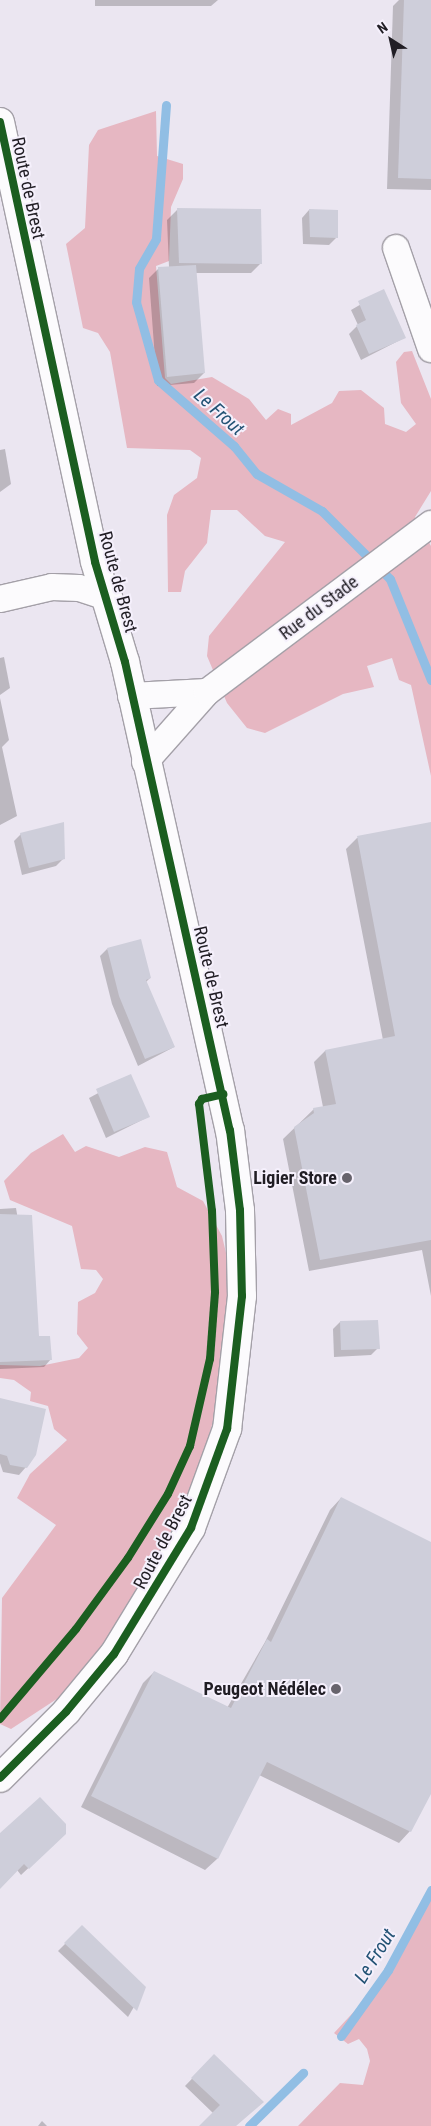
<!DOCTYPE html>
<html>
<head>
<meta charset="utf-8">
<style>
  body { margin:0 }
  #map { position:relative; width:431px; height:2126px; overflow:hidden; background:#ebe6f1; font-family:"Roboto Condensed",sans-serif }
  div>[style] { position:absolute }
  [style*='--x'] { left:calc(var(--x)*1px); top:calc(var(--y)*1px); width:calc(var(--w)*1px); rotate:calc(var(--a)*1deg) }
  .forest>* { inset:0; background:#e6b7c2 }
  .shadow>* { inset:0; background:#0003 }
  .stream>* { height:9px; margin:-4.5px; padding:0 4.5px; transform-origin:4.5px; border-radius:4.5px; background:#91bee4 }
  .building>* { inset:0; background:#ceceda }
  .roads { filter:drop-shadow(1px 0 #a4a0a8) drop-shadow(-1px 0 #a4a0a8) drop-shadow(0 1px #a4a0a8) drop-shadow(0 -1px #a4a0a8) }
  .street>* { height:26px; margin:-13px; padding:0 13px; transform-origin:13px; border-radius:13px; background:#fcfbfd }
  .secondary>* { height:28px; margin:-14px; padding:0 14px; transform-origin:14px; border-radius:14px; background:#fcfbfd }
  .cycleway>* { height:8px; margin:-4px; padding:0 4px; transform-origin:4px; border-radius:4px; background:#1b5e20 }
  .dots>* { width:14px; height:14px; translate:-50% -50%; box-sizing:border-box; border:2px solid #f5f0fc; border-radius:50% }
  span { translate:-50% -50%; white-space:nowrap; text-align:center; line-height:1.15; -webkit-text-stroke:4px #f5f0fc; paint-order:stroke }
  .street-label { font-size:18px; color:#201d24 }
  .poi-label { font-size:18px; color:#201d24; font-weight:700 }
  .right { translate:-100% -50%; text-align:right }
  .water-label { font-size:19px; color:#225274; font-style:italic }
  .north { position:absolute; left:366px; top:15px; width:50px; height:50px; -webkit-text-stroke:4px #f5f0fc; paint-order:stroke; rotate:325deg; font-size:14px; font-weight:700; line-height:20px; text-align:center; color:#201d24 }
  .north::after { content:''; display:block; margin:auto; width:18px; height:22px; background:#201d24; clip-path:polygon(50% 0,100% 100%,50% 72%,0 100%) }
</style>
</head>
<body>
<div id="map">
  <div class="forest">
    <i style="clip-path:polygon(156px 111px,157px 156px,183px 164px,183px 179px,171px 207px,169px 261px,156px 266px,165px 378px,171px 384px,212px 377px,249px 399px,266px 420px,278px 409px,291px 414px,291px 425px,332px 403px,339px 391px,361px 390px,384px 408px,385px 424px,406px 432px,416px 424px,401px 403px,396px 362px,404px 352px,412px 351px,431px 399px,431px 491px,415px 517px,431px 546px,431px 776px,411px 685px,399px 680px,392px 658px,367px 666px,374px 687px,343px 694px,265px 733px,247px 728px,227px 703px,207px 656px,209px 636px,285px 542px,265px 536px,237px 510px,211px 510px,207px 543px,185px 571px,181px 592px,168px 592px,167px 515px,174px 495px,197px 478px,201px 458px,190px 450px,127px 448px,110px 352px,98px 333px,83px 328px,66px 244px,85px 228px,89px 145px,98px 130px)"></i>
    <i style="clip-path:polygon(63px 1134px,75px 1152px,86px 1146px,119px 1157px,145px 1147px,167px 1152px,177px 1187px,203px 1201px,222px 1236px,230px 1270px,228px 1340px,215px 1415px,193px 1488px,166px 1554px,107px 1644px,72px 1689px,11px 1729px,0 1724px,2px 1598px,56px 1525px,17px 1498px,30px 1474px,67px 1440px,54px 1429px,48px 1406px,30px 1401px,31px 1392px,14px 1380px,0 1378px,0 1365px,40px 1366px,79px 1358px,88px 1348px,77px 1334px,78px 1302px,95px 1293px,103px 1279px,96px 1270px,81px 1269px,72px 1226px,10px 1200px,4px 1181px,31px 1153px)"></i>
    <i style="clip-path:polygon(431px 1895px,431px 2126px,298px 2126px,340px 2083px,363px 2085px,370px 2061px,367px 2049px,359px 2039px,348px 2044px,334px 2033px,390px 1973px)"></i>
  </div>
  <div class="shadow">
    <i style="clip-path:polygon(95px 0,218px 0,211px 6px,95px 6px)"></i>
    <i style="clip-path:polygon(399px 0,431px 0,431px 190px,387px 189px,393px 6px)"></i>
    <i style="clip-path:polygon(177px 210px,261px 263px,251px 273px,195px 273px,204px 373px,194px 383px,157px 386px,149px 278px,159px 268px,169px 267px,167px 220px)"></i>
    <i style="clip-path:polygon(309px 210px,336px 238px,329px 245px,303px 244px,302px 218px)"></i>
    <i style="clip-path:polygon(384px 291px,404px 338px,361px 360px,349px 334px,358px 325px,351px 310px)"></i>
    <i style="clip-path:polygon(5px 449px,11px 484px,0 492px,0 450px)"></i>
    <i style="clip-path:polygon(4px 657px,10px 688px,0 695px,0 658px)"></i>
    <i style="clip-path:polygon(0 698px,9px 740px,2px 747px,17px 816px,0 825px)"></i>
    <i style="clip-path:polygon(431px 823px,431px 1296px,422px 1250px,309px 1271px,283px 1139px,314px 1109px,323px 1107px,314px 1062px,325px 1051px,383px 1040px,346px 849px,357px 838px)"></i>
    <i style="clip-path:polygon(21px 834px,64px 858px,56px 866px,22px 875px,14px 841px)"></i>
    <i style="clip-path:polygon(107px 949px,150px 978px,146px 982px,174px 1047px,138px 1066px,112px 1004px,100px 956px)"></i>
    <i style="clip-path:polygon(130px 1076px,148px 1117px,106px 1138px,89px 1098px)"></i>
    <i style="clip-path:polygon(16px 1208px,38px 1338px,51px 1359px,44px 1367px,0 1369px,0 1209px)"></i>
    <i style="clip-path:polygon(340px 1322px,378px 1348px,371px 1355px,334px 1357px,333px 1329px)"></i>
    <i style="clip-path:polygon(0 1400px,26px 1467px,19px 1475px,3px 1472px,0 1463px)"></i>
    <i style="clip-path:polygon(341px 1498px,431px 1544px,431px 1791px,410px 1831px,399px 1843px,259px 1775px,217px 1859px,205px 1870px,81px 1807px,143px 1683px,154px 1672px,227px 1708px,265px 1642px,330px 1510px)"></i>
    <i style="clip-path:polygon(0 1834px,57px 1841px,21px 1875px,17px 1870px,0 1888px)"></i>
    <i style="clip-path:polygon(82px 1927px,145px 1988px,128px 2017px,58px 1951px)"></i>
    <i style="clip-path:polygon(214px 2056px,236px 2126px,201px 2126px,213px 2113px,185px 2086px)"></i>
    <i style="clip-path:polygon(42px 2121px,47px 2126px,38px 2126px)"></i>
  </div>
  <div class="stream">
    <i style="--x:166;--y:105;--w:134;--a:94.3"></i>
    <i style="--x:156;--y:239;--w:34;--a:120"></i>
    <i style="--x:139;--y:269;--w:33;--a:95"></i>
    <i style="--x:136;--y:302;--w:81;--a:74.2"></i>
    <i style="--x:158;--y:380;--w:101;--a:41"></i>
    <i style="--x:234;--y:446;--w:36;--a:51"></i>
    <i style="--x:257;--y:474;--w:75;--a:29.6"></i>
    <i style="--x:322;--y:511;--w:96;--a:45"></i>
    <i style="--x:390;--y:579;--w:109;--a:67.9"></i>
    <i style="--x:341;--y:2036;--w:81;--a:-54.5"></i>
    <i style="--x:388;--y:1970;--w:91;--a:-61.7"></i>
    <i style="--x:249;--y:2126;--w:76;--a:-44.5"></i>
  </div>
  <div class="building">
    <i style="clip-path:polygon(404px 0,431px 0,431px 179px,398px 178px)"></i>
    <i style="clip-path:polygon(177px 208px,261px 209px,262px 264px,179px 263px)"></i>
    <i style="clip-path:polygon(309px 209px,338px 210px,338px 238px,310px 237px)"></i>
    <i style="clip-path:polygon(196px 265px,205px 373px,167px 377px,158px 267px)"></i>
    <i style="clip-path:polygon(384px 289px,406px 338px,369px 354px,356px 325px,366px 320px,358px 301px)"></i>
    <i style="clip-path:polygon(64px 822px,65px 859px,29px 868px,20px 833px)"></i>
    <i style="clip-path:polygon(431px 822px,431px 1240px,320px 1260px,294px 1127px,314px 1113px,313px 1108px,336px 1104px,325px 1050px,395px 1036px,357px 836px)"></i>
    <i style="clip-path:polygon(141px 939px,151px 978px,146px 980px,175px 1047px,145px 1059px,119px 996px,107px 948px)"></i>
    <i style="clip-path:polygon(131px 1074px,150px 1117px,114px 1132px,96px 1089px)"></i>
    <i style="clip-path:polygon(0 1214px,32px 1215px,39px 1336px,50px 1336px,52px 1360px,0 1362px)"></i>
    <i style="clip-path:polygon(378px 1320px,380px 1349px,341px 1350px,340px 1321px)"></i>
    <i style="clip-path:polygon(0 1398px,46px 1409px,36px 1455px,27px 1468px,10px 1465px,7px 1456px,0 1454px)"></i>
    <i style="clip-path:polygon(341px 1497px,431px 1542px,431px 1794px,411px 1832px,267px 1762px,218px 1859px,91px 1796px,154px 1671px,231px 1708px,267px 1639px,271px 1642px)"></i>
    <i style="clip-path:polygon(40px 1797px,66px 1824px,66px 1834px,29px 1869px,24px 1864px,0 1889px,0 1833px)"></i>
    <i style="clip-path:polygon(82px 1925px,146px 1987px,137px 2011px,64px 1943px)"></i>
    <i style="clip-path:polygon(214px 2054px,264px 2102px,236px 2126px,199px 2126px,220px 2105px,191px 2078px)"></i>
  </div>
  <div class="roads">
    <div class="street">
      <i style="--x:396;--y:248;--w:107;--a:70.9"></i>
      <i style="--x:0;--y:599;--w:53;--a:-13"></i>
      <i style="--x:52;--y:587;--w:27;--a:2"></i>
      <i style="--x:79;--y:588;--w:32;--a:18"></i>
      <i style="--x:131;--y:696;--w:76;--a:-3"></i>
      <i style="--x:145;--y:762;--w:94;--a:-48.5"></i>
      <i style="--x:207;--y:692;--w:280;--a:-36.9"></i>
    </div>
    <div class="secondary">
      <i style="--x:0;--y:122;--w:450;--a:77.8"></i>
      <i style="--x:95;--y:562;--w:104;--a:73.3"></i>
      <i style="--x:125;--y:662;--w:480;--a:77.4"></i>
      <i style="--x:230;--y:1130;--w:81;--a:82.9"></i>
      <i style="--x:240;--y:1210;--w:86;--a:88.7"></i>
      <i style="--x:242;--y:1296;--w:134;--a:96.4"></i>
      <i style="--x:227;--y:1429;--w:105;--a:110"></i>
      <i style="--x:191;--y:1528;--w:148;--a:121.4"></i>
      <i style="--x:114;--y:1654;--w:75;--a:129.6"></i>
      <i style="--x:66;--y:1712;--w:93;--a:135"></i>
    </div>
  </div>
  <div class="cycleway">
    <i style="--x:0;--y:122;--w:450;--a:77.8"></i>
    <i style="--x:95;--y:562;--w:104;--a:73.3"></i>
    <i style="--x:125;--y:662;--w:480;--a:77.4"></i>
    <i style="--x:230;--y:1130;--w:81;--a:82.9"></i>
    <i style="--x:240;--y:1210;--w:86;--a:88.7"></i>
    <i style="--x:242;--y:1296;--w:134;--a:96.4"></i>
    <i style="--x:227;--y:1429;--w:105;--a:110"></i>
    <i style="--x:191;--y:1528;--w:148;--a:121.4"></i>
    <i style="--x:114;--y:1654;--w:75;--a:129.6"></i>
    <i style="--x:66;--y:1712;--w:93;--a:135"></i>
    <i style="--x:0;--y:1719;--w:118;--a:-49.8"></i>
    <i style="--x:76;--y:1629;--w:88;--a:-53.8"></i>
    <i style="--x:128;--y:1558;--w:75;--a:-58"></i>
    <i style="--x:168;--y:1494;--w:53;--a:-65.4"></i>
    <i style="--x:190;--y:1446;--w:89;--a:-77.1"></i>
    <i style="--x:210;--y:1359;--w:67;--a:-85.7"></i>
    <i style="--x:215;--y:1292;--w:81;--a:-92.1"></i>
    <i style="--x:212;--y:1211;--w:108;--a:-96.9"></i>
    <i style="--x:199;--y:1104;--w:6;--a:-59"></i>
    <i style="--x:202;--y:1099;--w:22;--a:-13"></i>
  </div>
  <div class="dots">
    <i style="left:347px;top:1178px;background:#67636c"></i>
    <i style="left:336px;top:1689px;background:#67636c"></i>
  </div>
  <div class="street-label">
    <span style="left:28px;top:188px;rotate:78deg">Route de Brest</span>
    <span style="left:118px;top:582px;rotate:75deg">Route de Brest</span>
    <span style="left:319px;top:608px;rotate:-37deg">Rue du Stade</span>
    <span style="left:211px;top:977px;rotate:77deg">Route de Brest</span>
    <span style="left:163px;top:1542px;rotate:-62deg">Route de Brest</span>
  </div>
  <div class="poi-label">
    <span class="right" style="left:337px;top:1178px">Ligier Store</span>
    <span class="right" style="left:326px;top:1689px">Peugeot Nédélec</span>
  </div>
  <div class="water-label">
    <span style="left:219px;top:412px;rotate:42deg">Le Frout</span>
    <span style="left:375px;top:1956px;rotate:-58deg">Le Frout</span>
  </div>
  <div class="north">N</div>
</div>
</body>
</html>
